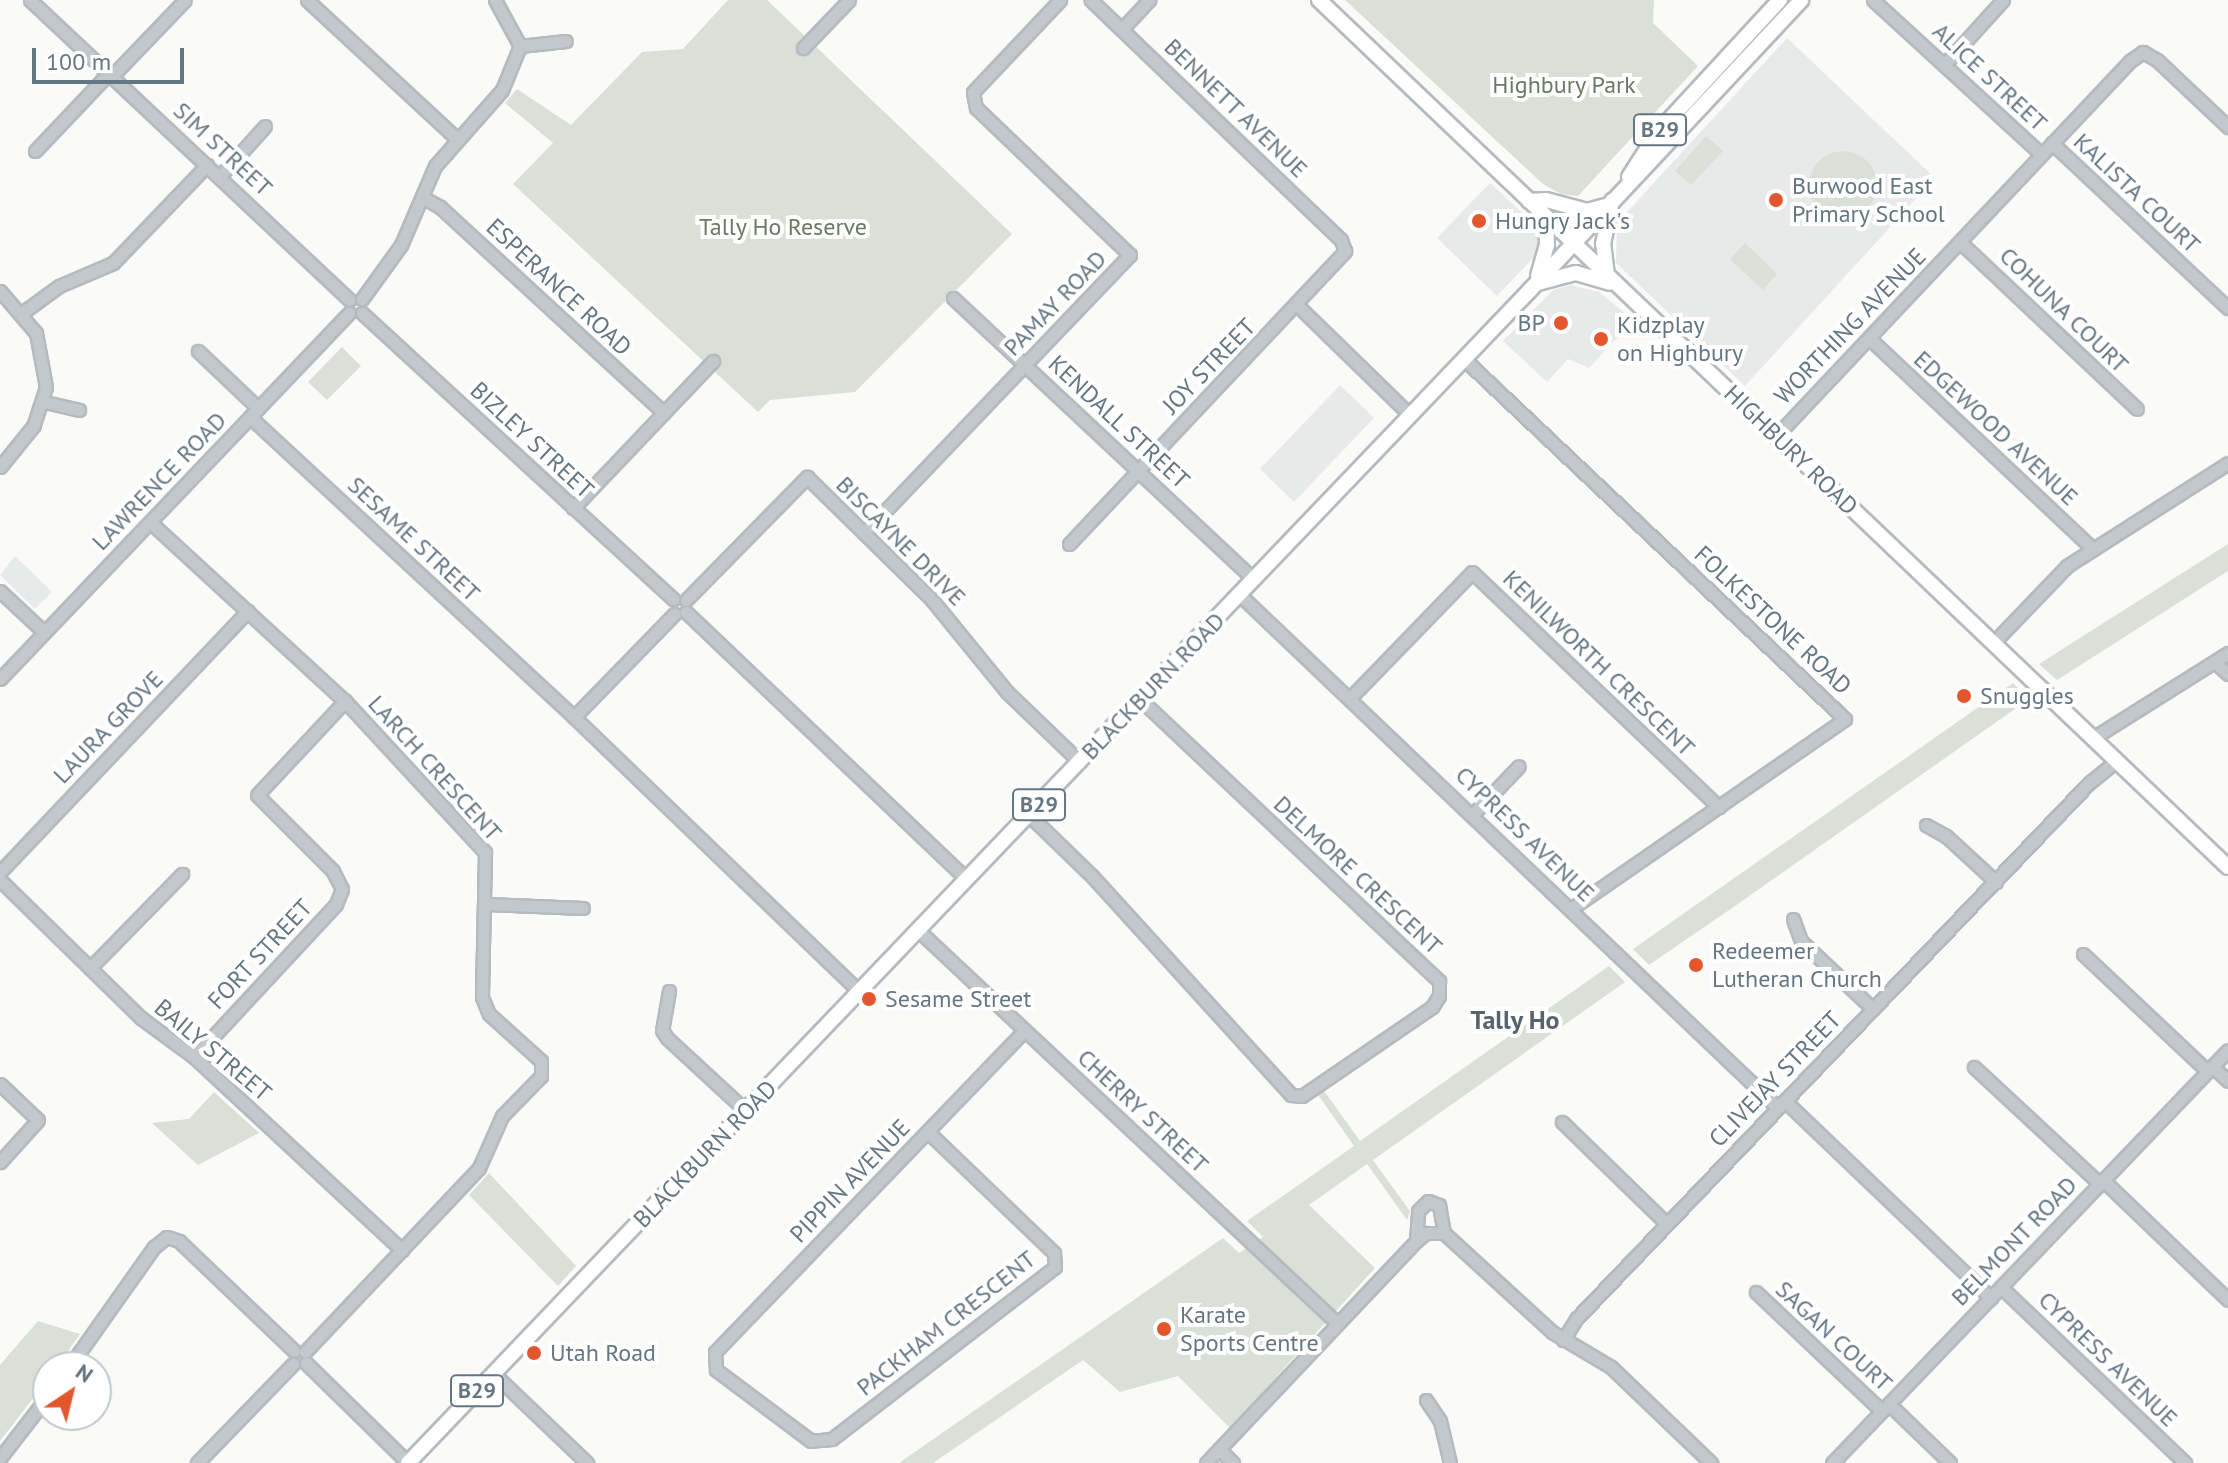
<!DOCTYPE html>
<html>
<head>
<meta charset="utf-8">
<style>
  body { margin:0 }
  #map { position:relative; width:2228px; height:1463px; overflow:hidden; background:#fafaf8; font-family:"PT Sans",sans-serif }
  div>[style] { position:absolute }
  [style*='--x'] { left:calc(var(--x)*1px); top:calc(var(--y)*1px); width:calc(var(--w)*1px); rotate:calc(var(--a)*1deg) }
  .built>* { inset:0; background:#e8e9e9 }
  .green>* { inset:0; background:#dadfd7 }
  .round { border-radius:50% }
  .roads { filter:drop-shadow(2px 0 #b5babe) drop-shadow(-2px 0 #b5babe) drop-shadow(0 2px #b5babe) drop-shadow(0 -2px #b5babe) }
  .minor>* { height:11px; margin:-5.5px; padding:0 5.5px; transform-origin:5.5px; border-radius:5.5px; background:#c3c8cc }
  .major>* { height:14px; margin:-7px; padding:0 7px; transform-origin:7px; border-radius:7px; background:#fff }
  .dots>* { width:22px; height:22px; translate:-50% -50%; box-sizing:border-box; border:4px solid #fff; border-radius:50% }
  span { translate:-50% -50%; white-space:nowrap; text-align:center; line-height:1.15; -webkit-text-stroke:8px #fff; paint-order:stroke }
  .shield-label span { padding:2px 6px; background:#fff; border:2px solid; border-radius:6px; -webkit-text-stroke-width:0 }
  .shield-label { font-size:22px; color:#657683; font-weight:700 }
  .street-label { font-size:24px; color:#657683 }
  .park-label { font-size:24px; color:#687a64 }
  .poi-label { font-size:24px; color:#657683 }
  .left { translate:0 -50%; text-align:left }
  .right { translate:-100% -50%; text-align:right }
  .neighbourhood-label { font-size:26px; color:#57646e; font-weight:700 }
  .north { position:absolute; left:32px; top:1351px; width:80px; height:80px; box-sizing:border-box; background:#fff; border:2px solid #c1c8cd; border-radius:50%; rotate:35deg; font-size:22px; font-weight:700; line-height:32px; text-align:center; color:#657683 }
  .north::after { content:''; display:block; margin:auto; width:28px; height:36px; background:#e4572e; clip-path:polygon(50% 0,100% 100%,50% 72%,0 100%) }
  .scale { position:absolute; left:32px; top:48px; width:152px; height:36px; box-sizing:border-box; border:4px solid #657683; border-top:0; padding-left:10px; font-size:24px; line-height:28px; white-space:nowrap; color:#657683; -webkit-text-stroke:6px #fff; paint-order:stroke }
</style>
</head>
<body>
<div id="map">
  <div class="built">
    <i style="clip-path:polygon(1787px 38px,1935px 178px,1745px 386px,1616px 263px,1617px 223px)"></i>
    <i style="clip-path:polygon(1490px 183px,1534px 224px,1540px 238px,1537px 254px,1497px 296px,1437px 238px)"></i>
    <i style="clip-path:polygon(1571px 285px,1599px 292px,1634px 320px,1589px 368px,1568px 359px,1547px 382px,1503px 341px,1553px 290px)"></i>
    <i style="clip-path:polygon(1340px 385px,1374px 418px,1294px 502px,1260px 469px)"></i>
    <i style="clip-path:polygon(15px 556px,52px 592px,35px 609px,0 575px)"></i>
  </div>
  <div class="green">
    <i style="clip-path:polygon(728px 0,767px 0,1012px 234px,855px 392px,770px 400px,758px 412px,513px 184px,553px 143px,505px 103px,517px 89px,571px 125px,642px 52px,683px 49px)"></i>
    <i style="clip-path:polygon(1345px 0,1654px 0,1653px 23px,1698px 66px,1578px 196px,1561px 194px,1543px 184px)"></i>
    <i style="clip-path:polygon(1706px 136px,1723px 151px,1691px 185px,1675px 171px)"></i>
    <i class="round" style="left:1809px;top:151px;width:68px;height:68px"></i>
    <i style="clip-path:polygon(1745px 243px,1777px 274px,1763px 290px,1730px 259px)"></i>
    <i style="clip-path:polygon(342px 347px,361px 366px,327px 400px,308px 382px)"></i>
    <i style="clip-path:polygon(2228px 544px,2228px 571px,2057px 680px,2039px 664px)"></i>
    <i style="clip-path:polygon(2013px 683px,2029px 699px,1735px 906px,1649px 965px,1633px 949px)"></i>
    <i style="clip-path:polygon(1609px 966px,1625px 982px,1373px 1160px,1410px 1211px,1407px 1220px,1367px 1164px,1309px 1205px,1375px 1268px,1230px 1428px,1178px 1376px,1120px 1392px,1083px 1360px,933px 1463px,899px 1463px,1223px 1238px,1239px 1253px,1263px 1237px,1247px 1221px,1354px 1146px,1316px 1092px,1322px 1088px,1360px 1141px)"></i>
    <i style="clip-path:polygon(214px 1092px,259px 1133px,198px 1165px,152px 1123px,189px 1119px)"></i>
    <i style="clip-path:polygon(489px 1173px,576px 1266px,558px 1286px,469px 1195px)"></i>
    <i style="clip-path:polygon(38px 1321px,80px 1334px,57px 1367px,48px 1367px,48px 1379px,0 1441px,0 1365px)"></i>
  </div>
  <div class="roads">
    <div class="minor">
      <i style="--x:30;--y:0;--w:438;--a:43.2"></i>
      <i style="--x:307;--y:0;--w:205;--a:42.8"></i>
      <i style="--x:495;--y:0;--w:52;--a:61.5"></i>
      <i style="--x:1873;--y:0;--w:228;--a:42.5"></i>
      <i style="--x:1122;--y:29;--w:40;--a:-47"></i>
      <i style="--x:520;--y:46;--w:46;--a:-6.2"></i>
      <i style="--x:803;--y:48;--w:66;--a:-46.2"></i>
      <i style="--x:1944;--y:65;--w:88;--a:-47.8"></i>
      <i style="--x:112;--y:76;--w:105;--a:-46.2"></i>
      <i style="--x:2052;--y:143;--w:241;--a:43.2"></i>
      <i style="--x:35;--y:151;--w:108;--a:-46.5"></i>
      <i style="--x:220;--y:176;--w:67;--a:-48"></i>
      <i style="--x:422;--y:197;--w:21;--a:29"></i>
      <i style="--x:440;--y:207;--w:304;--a:42.6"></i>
      <i style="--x:1960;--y:242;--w:243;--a:43.3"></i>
      <i style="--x:0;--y:291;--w:55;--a:49.4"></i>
      <i style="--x:36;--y:333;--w:55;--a:79.5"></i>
      <i style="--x:46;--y:387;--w:40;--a:108"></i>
      <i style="--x:34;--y:425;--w:54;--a:129"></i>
      <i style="--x:953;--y:298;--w:411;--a:43.1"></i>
      <i style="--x:362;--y:299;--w:67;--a:-54.2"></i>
      <i style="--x:401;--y:245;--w:86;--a:-66.7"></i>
      <i style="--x:435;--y:166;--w:101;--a:-48.6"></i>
      <i style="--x:502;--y:90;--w:48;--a:-67.8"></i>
      <i style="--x:1298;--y:306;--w:156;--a:44.2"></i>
      <i style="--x:22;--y:313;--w:46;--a:-36.1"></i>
      <i style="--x:59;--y:286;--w:59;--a:-23.1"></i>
      <i style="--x:113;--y:263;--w:136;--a:-46.2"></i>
      <i style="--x:362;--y:313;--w:423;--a:42.6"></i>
      <i style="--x:1869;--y:338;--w:308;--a:43.3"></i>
      <i style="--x:198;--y:351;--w:83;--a:43.5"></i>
      <i style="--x:1464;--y:359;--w:524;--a:43.38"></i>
      <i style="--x:1845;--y:719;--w:332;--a:145.3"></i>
      <i style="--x:45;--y:402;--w:35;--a:13"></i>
      <i style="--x:250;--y:417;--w:442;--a:42.8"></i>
      <i style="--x:574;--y:717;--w:397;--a:43.9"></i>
      <i style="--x:1776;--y:436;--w:516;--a:-46.65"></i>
      <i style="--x:2130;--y:61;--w:16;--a:-35"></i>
      <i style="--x:2143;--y:52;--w:16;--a:30"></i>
      <i style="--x:2157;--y:60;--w:98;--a:43.3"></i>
      <i style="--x:573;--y:508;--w:203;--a:-46.4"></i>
      <i style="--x:150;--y:522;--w:265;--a:42.6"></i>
      <i style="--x:345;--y:701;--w:206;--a:47.2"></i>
      <i style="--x:485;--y:852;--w:145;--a:91.2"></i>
      <i style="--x:482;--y:997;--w:18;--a:68"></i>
      <i style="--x:489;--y:1014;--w:70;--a:42.1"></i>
      <i style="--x:541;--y:1061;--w:15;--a:90"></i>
      <i style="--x:541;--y:1076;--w:56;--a:134.3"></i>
      <i style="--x:502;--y:1116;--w:57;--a:113.9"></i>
      <i style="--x:479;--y:1168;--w:253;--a:133.4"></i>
      <i style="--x:864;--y:533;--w:385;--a:-46.3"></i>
      <i style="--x:1130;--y:255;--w:213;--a:-136.3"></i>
      <i style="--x:976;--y:108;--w:16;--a:-101"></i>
      <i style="--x:973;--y:92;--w:127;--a:-46.6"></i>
      <i style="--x:1069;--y:544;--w:403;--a:-46.7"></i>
      <i style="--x:1345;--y:251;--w:12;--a:-110"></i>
      <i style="--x:1341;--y:240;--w:347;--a:-136.2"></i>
      <i style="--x:0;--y:591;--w:60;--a:43"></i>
      <i style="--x:1240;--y:595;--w:743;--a:43.64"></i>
      <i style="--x:686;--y:600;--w:173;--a:-45.5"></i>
      <i style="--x:807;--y:477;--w:175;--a:44.5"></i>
      <i style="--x:932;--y:600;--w:119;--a:50.8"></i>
      <i style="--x:1007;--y:692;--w:101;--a:43.8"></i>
      <i style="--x:686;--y:612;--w:388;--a:43.6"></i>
      <i style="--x:1993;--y:643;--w:107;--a:-46.1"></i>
      <i style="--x:2067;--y:566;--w:191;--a:-32.6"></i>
      <i style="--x:2215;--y:662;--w:18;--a:43"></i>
      <i style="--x:0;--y:679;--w:506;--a:-46.36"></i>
      <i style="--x:1350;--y:698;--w:175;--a:-45.9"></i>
      <i style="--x:1472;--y:572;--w:341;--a:43.6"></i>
      <i style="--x:574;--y:717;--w:144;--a:-45.8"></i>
      <i style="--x:2093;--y:738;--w:160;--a:-32.2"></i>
      <i style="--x:1473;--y:814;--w:66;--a:-46.2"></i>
      <i style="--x:1029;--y:815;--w:88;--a:44.1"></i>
      <i style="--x:1092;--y:876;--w:296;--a:47.7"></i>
      <i style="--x:1291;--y:1095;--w:11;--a:5"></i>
      <i style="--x:1302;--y:1096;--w:158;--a:-34.4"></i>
      <i style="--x:1432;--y:1007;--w:13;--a:-58"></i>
      <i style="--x:1439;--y:996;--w:15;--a:-90"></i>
      <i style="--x:1439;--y:981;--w:411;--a:-136.7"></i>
      <i style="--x:1926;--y:825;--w:23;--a:29"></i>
      <i style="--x:1946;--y:836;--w:68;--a:42.6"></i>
      <i style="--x:0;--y:872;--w:360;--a:-46.5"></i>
      <i style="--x:0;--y:880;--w:197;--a:44.4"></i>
      <i style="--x:141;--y:1018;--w:66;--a:36.3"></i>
      <i style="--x:194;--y:1057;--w:284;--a:42.9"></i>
      <i style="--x:487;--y:904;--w:96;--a:2.4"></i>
      <i style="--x:1793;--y:919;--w:23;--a:70"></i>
      <i style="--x:1801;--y:941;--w:99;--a:43.4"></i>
      <i style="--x:919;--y:931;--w:573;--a:43.16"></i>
      <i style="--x:2083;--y:954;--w:170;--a:43.3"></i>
      <i style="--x:90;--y:968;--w:132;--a:-45.6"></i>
      <i style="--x:669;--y:991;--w:40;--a:100"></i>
      <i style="--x:662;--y:1030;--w:9;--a:58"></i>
      <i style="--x:667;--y:1038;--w:108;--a:42.7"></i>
      <i style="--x:194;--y:1057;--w:209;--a:-47.1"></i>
      <i style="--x:336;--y:904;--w:16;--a:-68"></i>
      <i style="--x:342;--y:889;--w:20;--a:-117"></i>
      <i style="--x:333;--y:871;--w:107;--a:-135"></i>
      <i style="--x:257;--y:795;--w:129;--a:-46.9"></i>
      <i style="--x:2212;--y:1066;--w:22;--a:43"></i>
      <i style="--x:1974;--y:1067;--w:172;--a:42.9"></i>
      <i style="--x:0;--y:1084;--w:52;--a:43.5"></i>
      <i style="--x:38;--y:1120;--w:57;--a:132.1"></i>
      <i style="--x:1785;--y:1101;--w:285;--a:43.7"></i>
      <i style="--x:1562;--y:1122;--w:146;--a:44.2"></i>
      <i style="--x:928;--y:1132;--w:175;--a:43.8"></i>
      <i style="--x:1054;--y:1253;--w:14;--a:86"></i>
      <i style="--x:1055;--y:1267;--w:282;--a:142.4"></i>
      <i style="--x:832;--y:1439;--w:21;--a:175"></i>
      <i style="--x:811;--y:1441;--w:119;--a:-143.2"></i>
      <i style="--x:716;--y:1370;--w:18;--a:-93"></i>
      <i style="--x:715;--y:1352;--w:446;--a:-46.1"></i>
      <i style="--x:2103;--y:1180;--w:173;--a:43.8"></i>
      <i style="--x:1444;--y:1233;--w:147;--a:42.5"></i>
      <i style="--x:1552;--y:1332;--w:69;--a:30.7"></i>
      <i style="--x:1611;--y:1367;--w:139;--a:43.8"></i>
      <i style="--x:1416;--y:1241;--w:30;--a:-86"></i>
      <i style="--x:1418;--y:1211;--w:14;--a:-45"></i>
      <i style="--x:1428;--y:1201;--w:12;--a:20"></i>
      <i style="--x:1439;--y:1205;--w:28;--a:80"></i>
      <i style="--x:2001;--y:1287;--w:255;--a:43.7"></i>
      <i style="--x:1756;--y:1292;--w:173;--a:43.4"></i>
      <i style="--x:1563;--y:1340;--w:26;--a:-58"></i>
      <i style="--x:1577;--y:1318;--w:741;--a:-46.26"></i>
      <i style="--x:2089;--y:783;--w:35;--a:-39"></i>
      <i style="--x:306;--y:1363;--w:143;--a:44.4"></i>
      <i style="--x:69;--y:1367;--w:147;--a:-54.7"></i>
      <i style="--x:154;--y:1247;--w:16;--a:-38"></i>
      <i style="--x:167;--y:1237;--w:13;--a:18"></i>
      <i style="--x:179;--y:1241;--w:159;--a:43.7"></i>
      <i style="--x:494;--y:1374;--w:129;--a:43.7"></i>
      <i style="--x:1426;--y:1400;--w:25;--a:56"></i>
      <i style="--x:1440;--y:1421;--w:43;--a:76.6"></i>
      <i style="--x:1889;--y:1404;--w:85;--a:44"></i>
      <i style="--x:1219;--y:1449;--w:20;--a:45"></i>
      <i style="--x:0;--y:1458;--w:78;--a:-52.3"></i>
      <i style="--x:197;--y:1463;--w:138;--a:-45.9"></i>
      <i style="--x:1206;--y:1463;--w:306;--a:-46.6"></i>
      <i style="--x:1416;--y:1241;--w:13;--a:-39"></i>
      <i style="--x:1426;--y:1233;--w:18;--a:0"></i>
      <i style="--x:1832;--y:1463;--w:572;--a:-46.2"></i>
    </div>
    <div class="major">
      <i style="--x:1319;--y:0;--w:1256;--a:43.65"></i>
      <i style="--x:1629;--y:177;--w:54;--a:-57.2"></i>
      <i style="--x:1658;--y:132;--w:180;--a:-47.3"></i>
      <i style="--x:1529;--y:201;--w:17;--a:-3"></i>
      <i style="--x:1546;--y:200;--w:42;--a:15"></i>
      <i style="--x:1587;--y:211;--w:20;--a:-15"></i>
      <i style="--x:1607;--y:275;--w:31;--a:-97"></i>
      <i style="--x:1603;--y:244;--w:44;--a:-78.2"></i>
      <i style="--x:1538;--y:276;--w:32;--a:-74"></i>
      <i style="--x:1547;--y:245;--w:28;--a:-92"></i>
      <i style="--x:1538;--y:283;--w:39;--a:-15"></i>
      <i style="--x:1576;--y:273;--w:35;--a:16"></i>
      <i style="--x:408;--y:1463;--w:1623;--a:-46.27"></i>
      <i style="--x:1530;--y:290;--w:397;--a:-46.9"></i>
    </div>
  </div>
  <div class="dots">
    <i style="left:1776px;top:200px;background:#e4572e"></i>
    <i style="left:1479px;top:221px;background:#e4572e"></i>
    <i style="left:1561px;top:323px;background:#e4572e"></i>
    <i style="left:1601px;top:339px;background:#e4572e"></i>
    <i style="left:1964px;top:696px;background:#e4572e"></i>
    <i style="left:1696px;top:965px;background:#e4572e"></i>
    <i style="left:869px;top:999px;background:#e4572e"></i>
    <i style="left:1164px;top:1329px;background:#e4572e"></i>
    <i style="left:534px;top:1353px;background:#e4572e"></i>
  </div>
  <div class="shield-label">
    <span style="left:1660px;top:130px">B29</span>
    <span style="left:1039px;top:805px">B29</span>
    <span style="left:477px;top:1391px">B29</span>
  </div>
  <div class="street-label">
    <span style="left:1990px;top:77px;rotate:43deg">ALICE STREET</span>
    <span style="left:1236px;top:108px;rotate:44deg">BENNETT AVENUE</span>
    <span style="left:223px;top:149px;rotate:43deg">SIM STREET</span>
    <span style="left:2137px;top:193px;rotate:43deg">KALISTA COURT</span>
    <span style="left:559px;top:287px;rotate:43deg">ESPERANCE ROAD</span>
    <span style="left:1055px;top:303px;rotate:-46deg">PAMAY ROAD</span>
    <span style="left:2064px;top:310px;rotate:44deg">COHUNA COURT</span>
    <span style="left:1850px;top:326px;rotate:-46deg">WORTHING AVENUE</span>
    <span style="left:1209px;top:366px;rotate:-46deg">JOY STREET</span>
    <span style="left:1119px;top:422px;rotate:43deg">KENDALL STREET</span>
    <span style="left:1996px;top:428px;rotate:43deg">EDGEWOOD AVENUE</span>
    <span style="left:532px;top:440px;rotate:43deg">BIZLEY STREET</span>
    <span style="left:1791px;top:450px;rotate:44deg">HIGHBURY ROAD</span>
    <span style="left:159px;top:481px;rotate:-46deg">LAWRENCE ROAD</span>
    <span style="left:414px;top:539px;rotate:43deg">SESAME STREET</span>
    <span style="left:901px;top:541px;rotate:45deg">BISCAYNE DRIVE</span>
    <span style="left:1773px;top:620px;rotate:43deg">FOLKESTONE ROAD</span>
    <span style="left:1599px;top:663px;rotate:44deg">KENILWORTH CRESCENT</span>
    <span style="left:1153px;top:686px;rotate:-46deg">BLACKBURN ROAD</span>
    <span style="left:108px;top:727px;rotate:-46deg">LAURA GROVE</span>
    <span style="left:435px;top:768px;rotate:48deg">LARCH CRESCENT</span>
    <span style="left:1525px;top:834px;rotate:44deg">CYPRESS AVENUE</span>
    <span style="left:1358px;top:875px;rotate:43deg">DELMORE CRESCENT</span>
    <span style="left:260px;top:954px;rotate:-47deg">FORT STREET</span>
    <span style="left:213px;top:1050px;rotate:40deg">BAILY STREET</span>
    <span style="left:1775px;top:1079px;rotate:-46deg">CLIVEJAY STREET</span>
    <span style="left:1143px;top:1111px;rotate:43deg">CHERRY STREET</span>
    <span style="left:705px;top:1154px;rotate:-46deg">BLACKBURN ROAD</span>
    <span style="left:850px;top:1181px;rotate:-46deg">PIPPIN AVENUE</span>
    <span style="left:2014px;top:1241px;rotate:-46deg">BELMONT ROAD</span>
    <span style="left:946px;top:1323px;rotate:-38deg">PACKHAM CRESCENT</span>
    <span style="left:1834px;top:1336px;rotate:43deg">SAGAN COURT</span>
    <span style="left:2108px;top:1359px;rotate:44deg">CYPRESS AVENUE</span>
  </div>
  <div class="park-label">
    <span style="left:1564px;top:85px">Highbury Park</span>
    <span style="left:783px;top:227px">Tally Ho Reserve</span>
  </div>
  <div class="poi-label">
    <span class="left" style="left:1792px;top:200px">Burwood East<br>Primary School</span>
    <span class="left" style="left:1495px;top:221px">Hungry Jack's</span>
    <span class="right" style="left:1545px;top:323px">BP</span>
    <span class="left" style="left:1617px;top:339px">Kidzplay<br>on Highbury</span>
    <span class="left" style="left:1980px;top:696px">Snuggles</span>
    <span class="left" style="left:1712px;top:965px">Redeemer<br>Lutheran Church</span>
    <span class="left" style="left:885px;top:999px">Sesame Street</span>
    <span class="left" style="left:1180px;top:1329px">Karate<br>Sports Centre</span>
    <span class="left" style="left:550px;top:1353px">Utah Road</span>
  </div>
  <div class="neighbourhood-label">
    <span style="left:1515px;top:1020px">Tally Ho</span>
  </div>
  <div class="north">N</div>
  <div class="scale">100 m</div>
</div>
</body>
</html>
